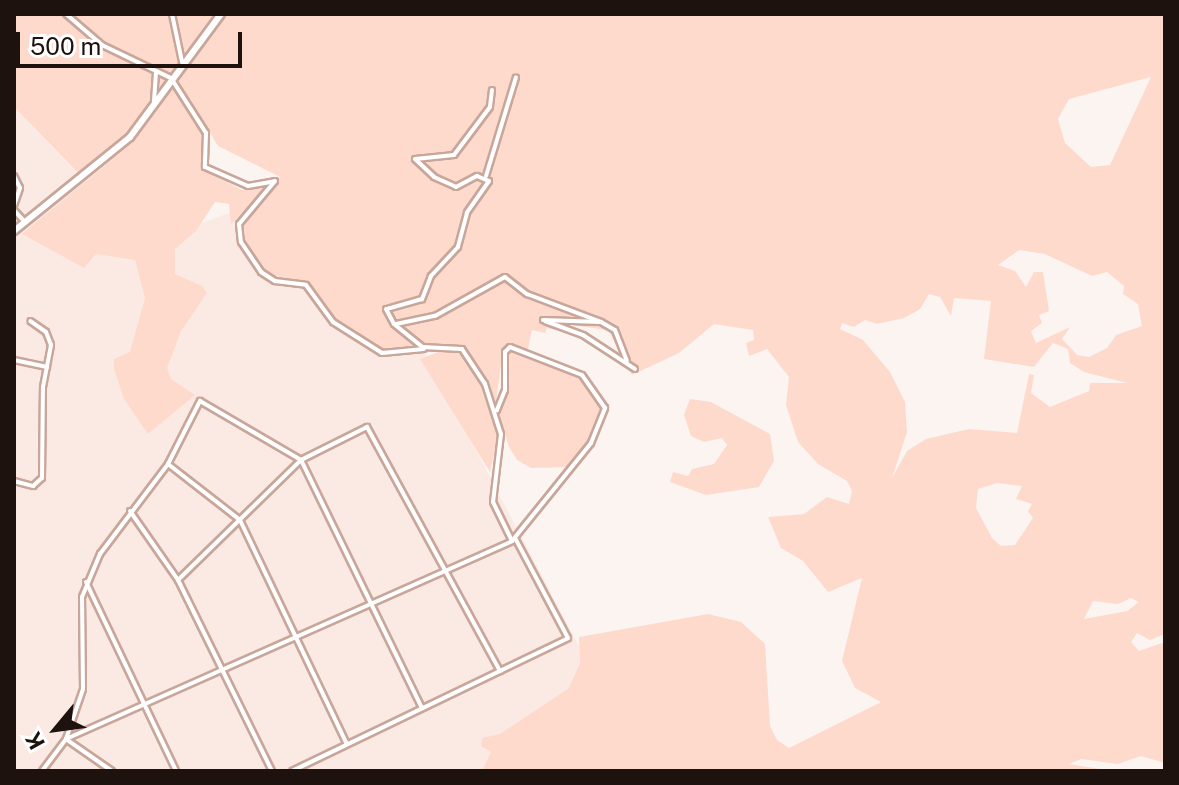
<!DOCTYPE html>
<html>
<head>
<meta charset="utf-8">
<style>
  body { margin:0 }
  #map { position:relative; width:1179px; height:785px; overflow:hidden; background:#fbf4f1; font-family:"Public Sans",sans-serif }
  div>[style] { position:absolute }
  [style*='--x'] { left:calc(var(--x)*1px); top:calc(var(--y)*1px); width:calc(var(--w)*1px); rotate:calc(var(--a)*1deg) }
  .built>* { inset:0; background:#fbeae3 }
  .green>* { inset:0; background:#fedacd }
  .roads { filter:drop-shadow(2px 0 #c8a69a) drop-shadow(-2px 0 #c8a69a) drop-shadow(0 2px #c8a69a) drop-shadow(0 -2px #c8a69a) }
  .minor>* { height:4px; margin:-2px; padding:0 2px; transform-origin:2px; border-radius:2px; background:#fff }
  .tertiary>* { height:6px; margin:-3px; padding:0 3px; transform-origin:3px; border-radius:3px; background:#fff }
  span { translate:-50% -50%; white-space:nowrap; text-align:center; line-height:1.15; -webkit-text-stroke:8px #fff; paint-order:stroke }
  .frame { position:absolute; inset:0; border:16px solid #1e120e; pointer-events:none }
  .north { position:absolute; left:16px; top:689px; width:80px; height:80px; -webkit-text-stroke:6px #fff; paint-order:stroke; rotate:241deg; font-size:22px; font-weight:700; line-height:32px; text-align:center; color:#1e120e }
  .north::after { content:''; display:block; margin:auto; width:28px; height:36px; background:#1e120e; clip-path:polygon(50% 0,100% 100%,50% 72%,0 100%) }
  .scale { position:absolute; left:16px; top:32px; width:226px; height:36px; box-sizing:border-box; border:4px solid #1e120e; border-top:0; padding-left:10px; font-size:24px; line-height:28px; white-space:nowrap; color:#1e120e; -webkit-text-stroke:6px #fff; paint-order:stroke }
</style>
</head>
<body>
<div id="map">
  <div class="built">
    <i style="clip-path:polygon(14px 107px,86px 183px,23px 234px,96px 254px,162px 238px,331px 175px,633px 749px,628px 771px,14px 771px)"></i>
  </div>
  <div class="green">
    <i style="clip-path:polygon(14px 14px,216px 14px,122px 139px,80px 175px,14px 107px)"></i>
    <i style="clip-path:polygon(evenodd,226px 14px,1165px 14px,1165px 634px,1150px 640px,1137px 633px,1131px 642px,1139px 651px,1165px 642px,1165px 763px,1141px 756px,1118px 764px,1081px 759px,1069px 764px,1113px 771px,482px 771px,491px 752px,481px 746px,482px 738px,500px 734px,569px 688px,580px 663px,579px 637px,708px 614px,741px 622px,765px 644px,770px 726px,777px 740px,789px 748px,881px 702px,855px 688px,842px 661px,862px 578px,828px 592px,803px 561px,781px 548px,768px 517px,804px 514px,827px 497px,849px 504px,852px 491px,847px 481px,818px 464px,798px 442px,786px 405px,789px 377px,767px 349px,749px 356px,746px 343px,754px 340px,753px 330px,714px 324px,679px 353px,632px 375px,608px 330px,556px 323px,555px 330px,547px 328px,545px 333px,532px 330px,527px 353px,510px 346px,503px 350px,496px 402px,461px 345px,379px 350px,329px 316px,311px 286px,264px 272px,244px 244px,241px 223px,280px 177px,218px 146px,177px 79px,226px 14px,1151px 77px,1110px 165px,1091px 167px,1065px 143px,1058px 119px,1069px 99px,1151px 77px,226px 14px,1019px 250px,1045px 254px,1092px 276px,1107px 272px,1124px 286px,1123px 294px,1138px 304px,1142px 326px,1116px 335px,1107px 348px,1089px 357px,1077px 355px,1062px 339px,1070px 327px,1036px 343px,1031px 331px,1042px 323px,1039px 315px,1049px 311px,1043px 272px,1034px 272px,1026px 287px,1015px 271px,998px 265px,1019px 250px,226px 14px,929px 294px,940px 297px,951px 316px,954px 298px,991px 301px,984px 359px,1034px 367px,1053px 343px,1068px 349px,1070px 363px,1084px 372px,1127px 383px,1090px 383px,1089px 391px,1050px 407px,1031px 393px,1034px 375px,1029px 374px,1017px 433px,969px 429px,926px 439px,907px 451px,892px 478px,907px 432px,905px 402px,890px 372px,863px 340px,840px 329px,842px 323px,854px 327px,865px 320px,877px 324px,904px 318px,920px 309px,929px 294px,226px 14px,997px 483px,1022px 486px,1016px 499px,1032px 504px,1028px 511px,1033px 518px,1015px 545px,1001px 546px,992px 538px,976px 508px,978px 489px,997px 483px,226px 14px,1131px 598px,1139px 602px,1127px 611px,1084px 619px,1093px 601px,1118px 604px,1131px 598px)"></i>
    <i style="clip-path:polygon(172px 84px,202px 130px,202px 169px,242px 190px,270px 185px,231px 224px,229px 204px,215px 202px,196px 231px,175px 249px,175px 274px,202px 286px,207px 293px,181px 331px,167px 368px,171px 379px,195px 395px,148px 434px,124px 399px,114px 369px,114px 359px,130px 352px,145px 298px,135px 260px,96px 254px,84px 268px,22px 234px,133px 142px)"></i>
    <i style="clip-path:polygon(449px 348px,463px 354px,488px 398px,498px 434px,490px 472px,420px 359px)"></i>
    <i style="clip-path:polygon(511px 350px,579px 377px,599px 401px,602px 412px,591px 438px,569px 467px,531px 468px,517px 460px,509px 447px,499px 414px,506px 353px)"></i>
    <i style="clip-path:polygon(690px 399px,711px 402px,770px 434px,774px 461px,759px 487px,706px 495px,670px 482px,673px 472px,688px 476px,692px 469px,714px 464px,727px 445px,722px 438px,704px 442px,691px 436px,684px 415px)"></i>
  </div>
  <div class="roads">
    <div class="minor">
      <i style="--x:66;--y:14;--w:48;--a:40.7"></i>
      <i style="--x:102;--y:45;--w:76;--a:25.6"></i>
      <i style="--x:171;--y:78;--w:65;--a:57.5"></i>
      <i style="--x:206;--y:133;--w:34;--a:92"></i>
      <i style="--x:205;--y:167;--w:47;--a:23.8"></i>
      <i style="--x:248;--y:186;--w:27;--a:-10"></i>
      <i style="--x:275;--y:181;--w:56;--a:129.9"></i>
      <i style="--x:239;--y:224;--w:18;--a:84"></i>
      <i style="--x:241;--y:242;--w:36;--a:56"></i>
      <i style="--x:261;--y:272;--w:17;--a:33"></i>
      <i style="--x:275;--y:281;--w:31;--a:7"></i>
      <i style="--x:306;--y:285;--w:46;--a:53.9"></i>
      <i style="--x:333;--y:322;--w:58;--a:32.3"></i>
      <i style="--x:382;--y:353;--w:42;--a:-5.4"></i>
      <i style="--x:172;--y:14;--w:49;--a:78.2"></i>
      <i style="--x:492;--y:90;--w:17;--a:97"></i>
      <i style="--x:490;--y:107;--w:60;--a:126.9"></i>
      <i style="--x:454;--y:155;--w:39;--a:174"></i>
      <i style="--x:415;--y:159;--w:26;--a:43"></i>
      <i style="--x:434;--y:177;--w:24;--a:24"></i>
      <i style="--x:456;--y:187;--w:24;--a:-28"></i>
      <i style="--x:477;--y:176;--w:13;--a:23"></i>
      <i style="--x:489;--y:181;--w:39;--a:125"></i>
      <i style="--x:467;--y:213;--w:35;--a:105"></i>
      <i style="--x:458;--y:247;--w:40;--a:133"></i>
      <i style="--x:431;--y:276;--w:25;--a:111"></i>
      <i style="--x:422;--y:299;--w:37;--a:164"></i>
      <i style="--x:386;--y:309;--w:17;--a:62"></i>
      <i style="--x:394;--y:324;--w:36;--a:39"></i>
      <i style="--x:422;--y:347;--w:40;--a:2.9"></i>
      <i style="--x:462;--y:349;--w:42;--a:56.7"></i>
      <i style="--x:485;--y:384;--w:52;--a:72.3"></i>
      <i style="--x:501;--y:434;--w:68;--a:96.7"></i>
      <i style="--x:493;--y:502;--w:43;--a:64"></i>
      <i style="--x:154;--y:101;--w:28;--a:-86"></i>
      <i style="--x:14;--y:176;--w:13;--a:63"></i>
      <i style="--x:20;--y:188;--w:18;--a:109"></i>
      <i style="--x:486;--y:176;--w:103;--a:-73.1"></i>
      <i style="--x:14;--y:210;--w:15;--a:48"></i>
      <i style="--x:543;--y:320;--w:58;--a:2"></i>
      <i style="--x:601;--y:322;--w:16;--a:30"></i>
      <i style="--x:615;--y:330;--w:33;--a:69"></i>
      <i style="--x:545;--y:321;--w:40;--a:20.2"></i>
      <i style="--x:583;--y:335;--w:62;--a:33.2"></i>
      <i style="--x:396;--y:324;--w:40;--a:-12"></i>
      <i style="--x:435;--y:316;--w:80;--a:-29.1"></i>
      <i style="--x:505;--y:277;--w:28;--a:38"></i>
      <i style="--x:527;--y:294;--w:79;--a:20.7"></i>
      <i style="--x:14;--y:360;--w:34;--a:12"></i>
      <i style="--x:168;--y:464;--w:91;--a:37.9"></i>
      <i style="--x:240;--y:520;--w:248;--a:64.5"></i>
      <i style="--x:14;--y:481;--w:20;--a:15"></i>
      <i style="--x:33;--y:486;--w:12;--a:-42"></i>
      <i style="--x:42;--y:478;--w:91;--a:-89.4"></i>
      <i style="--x:43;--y:387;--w:43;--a:-79.2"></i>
      <i style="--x:51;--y:345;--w:14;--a:-111"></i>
      <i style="--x:46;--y:332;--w:19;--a:-145"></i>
      <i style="--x:130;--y:511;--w:84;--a:55.2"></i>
      <i style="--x:178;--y:580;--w:213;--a:63.8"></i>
      <i style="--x:178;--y:580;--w:172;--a:-44.3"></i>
      <i style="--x:301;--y:460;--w:74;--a:-26.6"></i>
      <i style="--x:367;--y:427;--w:278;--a:61.4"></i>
      <i style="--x:86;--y:582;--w:209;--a:64.5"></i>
      <i style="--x:42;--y:771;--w:40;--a:-53"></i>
      <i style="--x:66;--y:739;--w:488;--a:-23.9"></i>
      <i style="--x:512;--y:541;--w:126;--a:-51.1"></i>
      <i style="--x:591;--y:443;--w:38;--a:-68"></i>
      <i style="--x:605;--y:408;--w:40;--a:-124.9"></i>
      <i style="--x:582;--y:375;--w:77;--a:-158.7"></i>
      <i style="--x:510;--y:347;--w:7;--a:135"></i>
      <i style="--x:505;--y:352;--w:38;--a:90"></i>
      <i style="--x:505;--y:390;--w:22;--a:112"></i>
      <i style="--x:112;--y:771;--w:56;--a:-145.2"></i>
      <i style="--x:66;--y:739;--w:53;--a:-71.2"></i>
      <i style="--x:83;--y:689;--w:92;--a:-90.6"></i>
      <i style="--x:82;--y:597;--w:47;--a:-67.3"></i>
      <i style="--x:100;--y:554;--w:113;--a:-52.9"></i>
      <i style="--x:168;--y:464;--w:71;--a:-63.1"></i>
      <i style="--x:200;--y:401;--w:117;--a:30.3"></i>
      <i style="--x:301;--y:460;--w:276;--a:64"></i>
      <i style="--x:292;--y:771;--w:306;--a:-25.7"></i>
      <i style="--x:568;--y:638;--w:113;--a:-117.9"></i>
    </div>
    <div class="tertiary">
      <i style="--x:14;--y:231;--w:149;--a:-39"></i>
      <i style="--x:130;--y:137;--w:153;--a:-53.5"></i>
    </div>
  </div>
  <div class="frame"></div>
  <div class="north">K</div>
  <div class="scale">500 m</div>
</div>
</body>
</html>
